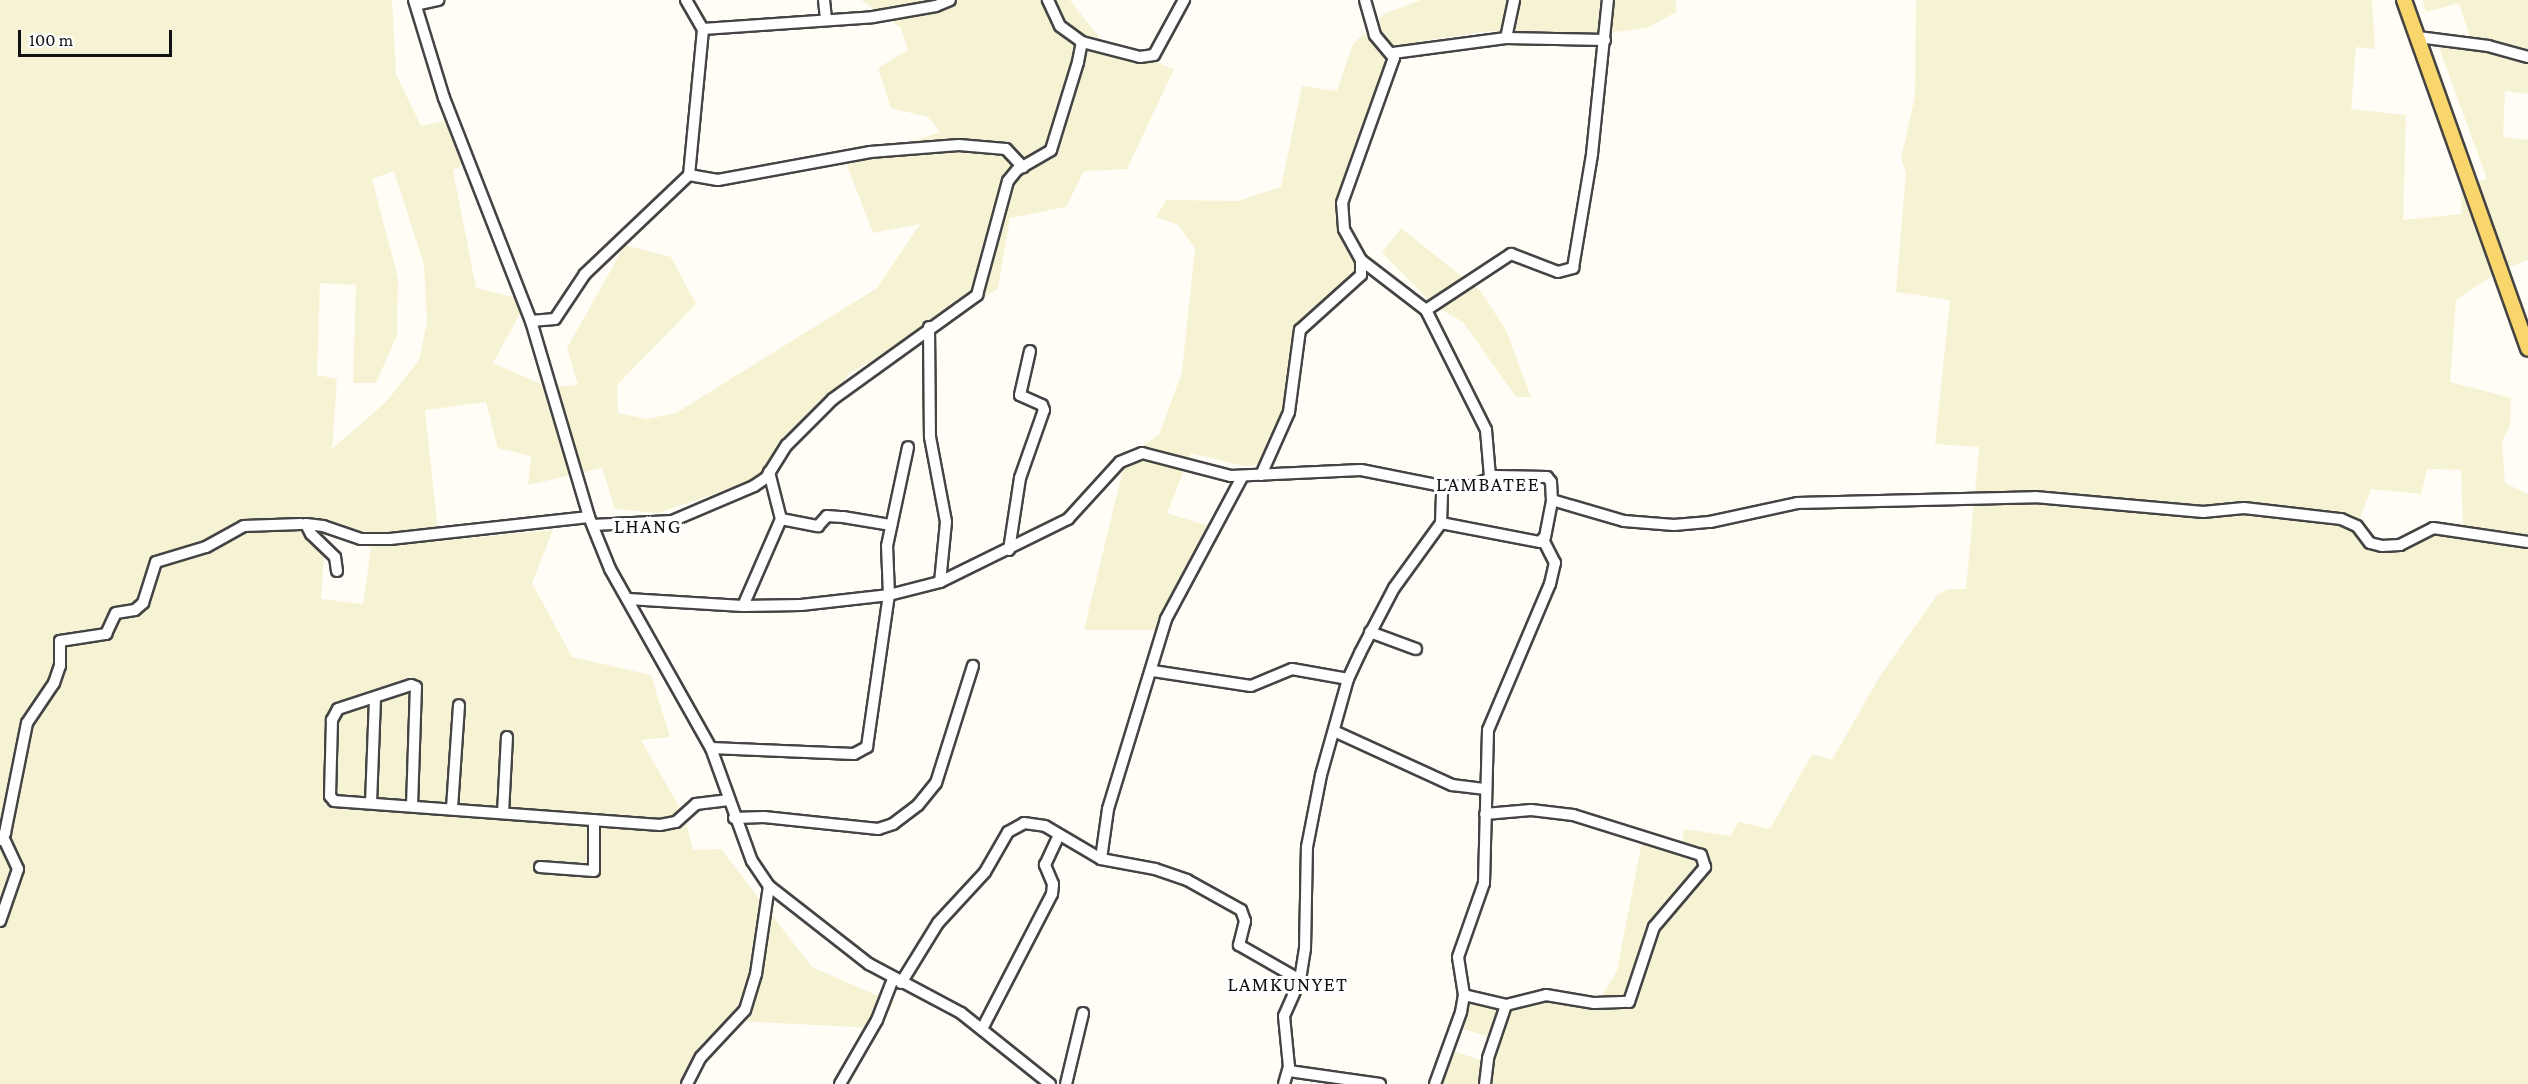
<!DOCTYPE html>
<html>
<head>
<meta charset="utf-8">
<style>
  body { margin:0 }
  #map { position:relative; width:2528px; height:1084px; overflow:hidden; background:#fffdf5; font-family:"Crimson Pro",serif }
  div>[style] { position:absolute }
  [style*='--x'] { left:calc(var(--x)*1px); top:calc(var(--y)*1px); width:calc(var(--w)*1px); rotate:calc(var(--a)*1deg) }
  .farmland>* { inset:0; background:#f6f3d4 }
  .roads { filter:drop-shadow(2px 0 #444) drop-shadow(-2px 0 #444) drop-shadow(0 2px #444) drop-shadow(0 -2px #444) }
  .minor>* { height:10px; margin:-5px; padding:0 5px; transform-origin:5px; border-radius:5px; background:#fff }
  .major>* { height:14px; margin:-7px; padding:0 7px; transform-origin:7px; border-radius:7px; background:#f9d66b }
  span { translate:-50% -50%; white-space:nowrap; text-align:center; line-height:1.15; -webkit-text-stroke:6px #fff; paint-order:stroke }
  .quarter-label { font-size:20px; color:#111; letter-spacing:1.5px }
  .scale { position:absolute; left:18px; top:30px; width:154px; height:27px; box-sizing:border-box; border:3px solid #111; border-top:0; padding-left:8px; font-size:18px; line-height:21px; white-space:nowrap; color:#111; -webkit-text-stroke:4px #fff; paint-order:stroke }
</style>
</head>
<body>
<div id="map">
  <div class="farmland">
    <i style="clip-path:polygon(evenodd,0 0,392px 0,396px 74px,421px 126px,453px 119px,472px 160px,453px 170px,476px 288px,522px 299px,521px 312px,493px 363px,548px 387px,578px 385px,567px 348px,625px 245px,671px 257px,696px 304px,617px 385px,618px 413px,647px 419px,676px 413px,877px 288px,920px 224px,873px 233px,847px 165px,940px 132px,928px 117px,891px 108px,878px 68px,908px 50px,901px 28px,861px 0,1070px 0,1101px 40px,1174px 69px,1127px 169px,1084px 171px,1066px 207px,1010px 218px,998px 289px,850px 373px,824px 408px,806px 422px,775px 473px,658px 513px,615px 509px,602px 468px,528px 485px,531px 456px,498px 448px,486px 402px,425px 410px,439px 541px,553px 530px,532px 583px,572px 657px,651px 675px,670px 737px,641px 740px,685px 817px,693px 850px,721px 849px,812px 967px,894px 1003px,875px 1028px,736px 1021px,712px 1038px,694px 1084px,0 1084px,0 0,394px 171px,424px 265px,427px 322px,419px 360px,386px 402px,332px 449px,337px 379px,317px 375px,320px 283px,356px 285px,353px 383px,376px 383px,397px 335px,398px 278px,372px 179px,394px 171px,0 0,326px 528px,371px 548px,363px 604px,321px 599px,326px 528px)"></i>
    <i style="clip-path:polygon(1421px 0,1676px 0,1676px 12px,1647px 28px,1573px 37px,1489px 31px,1417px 42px,1398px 52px,1341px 218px,1358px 268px,1341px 295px,1297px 325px,1293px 408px,1270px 463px,1244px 466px,1191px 453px,1167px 513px,1215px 528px,1164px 630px,1084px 630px,1126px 457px,1159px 435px,1182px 372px,1195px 248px,1178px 225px,1156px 217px,1166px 200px,1238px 201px,1281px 187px,1302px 86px,1337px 91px,1353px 44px,1386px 13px)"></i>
    <i style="clip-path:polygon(evenodd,1916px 0,2372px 0,2375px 49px,2356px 47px,2351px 109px,2406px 115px,2403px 220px,2461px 214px,2462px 185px,2487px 179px,2437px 42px,2472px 44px,2459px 3px,2426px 12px,2422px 0,2528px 0,2528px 94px,2505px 91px,2503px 137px,2528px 140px,2528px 260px,2501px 270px,2456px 300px,2450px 382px,2511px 398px,2510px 426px,2502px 441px,2505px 483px,2528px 494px,2528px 1084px,1443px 1084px,1451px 1050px,1489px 1063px,1497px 1039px,1462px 1029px,1470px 999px,1599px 1000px,1617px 971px,1643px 836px,1682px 844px,1684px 829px,1730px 836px,1739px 822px,1770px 829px,1812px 754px,1832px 760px,1880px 676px,1937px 595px,1948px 589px,1966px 589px,1979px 447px,1935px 444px,1950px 300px,1896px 292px,1906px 173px,1901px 158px,1915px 97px,1916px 0,2427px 469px,2461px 470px,2463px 526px,2417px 527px,2399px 542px,2373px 541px,2360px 518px,2371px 489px,2421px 494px,2427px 469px)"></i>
    <i style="clip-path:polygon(1401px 228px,1481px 292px,1506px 330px,1531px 397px,1516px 397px,1463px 322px,1436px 307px,1382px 253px)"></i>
  </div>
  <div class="roads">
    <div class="minor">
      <i style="--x:414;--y:0;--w:102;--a:73"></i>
      <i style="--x:444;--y:98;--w:239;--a:68.7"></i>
      <i style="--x:531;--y:321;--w:204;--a:73.5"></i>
      <i style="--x:589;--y:517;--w:56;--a:68"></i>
      <i style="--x:610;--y:569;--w:206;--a:60.6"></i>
      <i style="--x:711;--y:748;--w:120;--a:70.1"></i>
      <i style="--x:752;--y:861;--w:30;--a:56"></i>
      <i style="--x:769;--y:886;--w:127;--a:38"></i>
      <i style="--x:869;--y:964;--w:104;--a:28"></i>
      <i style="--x:961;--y:1013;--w:114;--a:38.6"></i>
      <i style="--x:686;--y:0;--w:34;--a:60"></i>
      <i style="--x:703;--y:29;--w:170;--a:-4"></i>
      <i style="--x:873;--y:17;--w:64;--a:-9.9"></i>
      <i style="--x:936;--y:6;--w:15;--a:-23"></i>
      <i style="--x:824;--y:0;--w:19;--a:84"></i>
      <i style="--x:416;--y:5;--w:23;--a:-13"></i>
      <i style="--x:2418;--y:37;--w:71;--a:7.3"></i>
      <i style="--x:2488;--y:46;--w:41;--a:15.4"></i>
      <i style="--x:1506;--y:38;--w:39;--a:-78"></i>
      <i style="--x:1082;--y:42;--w:60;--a:14.5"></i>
      <i style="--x:1140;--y:57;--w:14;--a:-8"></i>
      <i style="--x:1154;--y:55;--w:63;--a:-61.4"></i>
      <i style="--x:1393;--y:53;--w:114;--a:-7.6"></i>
      <i style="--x:1506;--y:38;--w:99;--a:1.2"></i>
      <i style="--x:689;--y:175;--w:29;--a:10"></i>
      <i style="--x:718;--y:180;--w:155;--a:-10.4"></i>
      <i style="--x:870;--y:152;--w:89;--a:-4.5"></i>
      <i style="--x:959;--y:145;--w:47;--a:4.9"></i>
      <i style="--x:1006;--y:149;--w:25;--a:47"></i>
      <i style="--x:1361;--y:260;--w:82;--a:37.6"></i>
      <i style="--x:1426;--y:310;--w:134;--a:63.4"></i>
      <i style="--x:1486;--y:430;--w:47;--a:85.1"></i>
      <i style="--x:1426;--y:310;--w:102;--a:-33.4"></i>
      <i style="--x:1511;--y:254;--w:50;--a:21"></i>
      <i style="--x:1558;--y:272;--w:16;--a:-15"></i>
      <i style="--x:1573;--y:268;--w:116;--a:-80.5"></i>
      <i style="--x:1592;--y:154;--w:155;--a:-84.1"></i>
      <i style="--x:531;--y:321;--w:24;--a:-5"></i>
      <i style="--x:555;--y:319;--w:54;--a:-56.3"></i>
      <i style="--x:585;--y:274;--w:144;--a:-43.6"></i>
      <i style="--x:689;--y:175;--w:147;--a:-84.5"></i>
      <i style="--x:929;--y:327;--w:110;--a:89.5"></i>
      <i style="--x:930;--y:437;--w:86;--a:79.3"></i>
      <i style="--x:946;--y:522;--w:60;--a:95.7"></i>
      <i style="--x:769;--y:472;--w:49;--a:75.7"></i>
      <i style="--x:1261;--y:475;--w:69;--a:-66"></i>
      <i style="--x:1289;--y:412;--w:83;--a:-82.4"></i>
      <i style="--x:1300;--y:330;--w:82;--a:-42"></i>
      <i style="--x:1361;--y:275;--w:15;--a:-90"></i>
      <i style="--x:1361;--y:260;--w:35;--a:-119"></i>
      <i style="--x:1344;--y:229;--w:26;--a:-94"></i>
      <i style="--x:1342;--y:203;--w:154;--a:-70.3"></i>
      <i style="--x:1394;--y:58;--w:30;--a:-130"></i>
      <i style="--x:1375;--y:35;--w:36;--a:-106"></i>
      <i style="--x:1441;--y:523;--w:101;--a:10.9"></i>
      <i style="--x:1540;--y:542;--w:7;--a:-45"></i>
      <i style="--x:1545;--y:537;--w:38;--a:-79"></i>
      <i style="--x:593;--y:525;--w:79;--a:-2.9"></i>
      <i style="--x:672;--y:521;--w:89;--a:-23.1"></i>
      <i style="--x:754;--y:486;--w:14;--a:-34"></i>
      <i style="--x:766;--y:478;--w:39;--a:-58"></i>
      <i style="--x:787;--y:445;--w:65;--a:-45"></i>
      <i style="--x:833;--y:399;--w:178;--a:-35.8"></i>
      <i style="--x:977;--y:295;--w:118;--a:-74.8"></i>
      <i style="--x:1008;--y:181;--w:14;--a:-51"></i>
      <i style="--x:1017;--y:170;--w:39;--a:-30"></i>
      <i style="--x:1051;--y:150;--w:92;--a:-72.9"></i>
      <i style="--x:1078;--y:62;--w:20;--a:-79"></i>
      <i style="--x:1082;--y:42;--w:27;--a:-144"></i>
      <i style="--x:1060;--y:26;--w:29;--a:-115"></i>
      <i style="--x:1009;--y:550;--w:73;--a:-81.3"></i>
      <i style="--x:1020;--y:478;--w:72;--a:-70.6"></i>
      <i style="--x:1044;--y:410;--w:5;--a:-112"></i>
      <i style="--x:1042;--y:405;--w:24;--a:-156"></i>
      <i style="--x:1020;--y:395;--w:45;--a:-77.2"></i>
      <i style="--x:337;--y:571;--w:14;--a:-98"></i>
      <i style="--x:335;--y:557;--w:33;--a:-136"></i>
      <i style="--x:311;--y:534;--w:11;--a:-117"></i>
      <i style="--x:306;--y:524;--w:17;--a:7"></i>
      <i style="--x:323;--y:526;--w:40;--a:18.9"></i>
      <i style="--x:361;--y:539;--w:29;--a:0"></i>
      <i style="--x:390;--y:539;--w:200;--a:-6.3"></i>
      <i style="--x:628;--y:599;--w:115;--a:3.5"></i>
      <i style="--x:743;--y:606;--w:58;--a:-1"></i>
      <i style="--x:801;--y:605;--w:89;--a:-6.5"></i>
      <i style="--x:889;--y:595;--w:53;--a:-14.3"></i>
      <i style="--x:940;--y:582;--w:143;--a:-26.2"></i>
      <i style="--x:1068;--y:519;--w:77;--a:-47.6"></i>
      <i style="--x:1120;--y:462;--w:24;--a:-22"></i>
      <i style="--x:1142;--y:453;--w:92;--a:14.5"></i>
      <i style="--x:1231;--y:476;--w:130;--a:-2.6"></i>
      <i style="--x:1361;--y:470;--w:83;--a:11.2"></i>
      <i style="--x:1442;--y:486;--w:27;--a:2"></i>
      <i style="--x:1469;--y:487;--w:29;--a:-22"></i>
      <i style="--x:1496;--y:476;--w:51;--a:1.1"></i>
      <i style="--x:1547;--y:477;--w:6;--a:51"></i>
      <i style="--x:1551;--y:482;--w:18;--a:87"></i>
      <i style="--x:1552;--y:500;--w:75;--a:16.3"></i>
      <i style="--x:1624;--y:521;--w:50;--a:4.6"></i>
      <i style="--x:1674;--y:525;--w:36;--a:-5"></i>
      <i style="--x:1710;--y:522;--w:89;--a:-12.3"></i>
      <i style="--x:1797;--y:503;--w:238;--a:-1.4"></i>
      <i style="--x:2035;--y:497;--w:169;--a:5.1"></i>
      <i style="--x:2203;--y:512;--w:41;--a:-5.6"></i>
      <i style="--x:2244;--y:508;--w:98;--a:6.5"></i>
      <i style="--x:2341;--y:519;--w:17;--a:24"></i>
      <i style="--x:2357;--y:526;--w:21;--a:53"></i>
      <i style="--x:2370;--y:543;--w:12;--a:14"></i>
      <i style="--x:2382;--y:546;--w:18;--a:-3"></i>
      <i style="--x:2400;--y:545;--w:37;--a:-27"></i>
      <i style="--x:2433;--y:528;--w:96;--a:8.4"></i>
      <i style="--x:743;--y:606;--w:95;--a:-66.4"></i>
      <i style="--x:781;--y:519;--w:38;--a:11"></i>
      <i style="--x:818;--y:526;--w:13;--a:-48"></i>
      <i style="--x:827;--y:516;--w:16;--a:4"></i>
      <i style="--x:843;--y:517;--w:49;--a:9.5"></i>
      <i style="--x:1370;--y:632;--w:49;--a:20.3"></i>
      <i style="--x:1153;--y:671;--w:99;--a:8.7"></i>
      <i style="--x:1251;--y:686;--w:44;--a:-22.5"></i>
      <i style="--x:1292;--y:669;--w:57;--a:10.1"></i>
      <i style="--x:1334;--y:731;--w:130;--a:24.6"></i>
      <i style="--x:1452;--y:785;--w:32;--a:7"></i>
      <i style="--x:711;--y:748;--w:143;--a:2.4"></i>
      <i style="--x:854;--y:754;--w:15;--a:-28"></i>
      <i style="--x:867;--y:747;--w:154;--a:-81.8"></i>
      <i style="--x:889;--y:595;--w:49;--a:-92.3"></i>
      <i style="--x:887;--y:546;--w:101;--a:-78"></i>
      <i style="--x:371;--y:803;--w:105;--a:-87.8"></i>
      <i style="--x:412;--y:806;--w:119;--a:-88.1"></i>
      <i style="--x:416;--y:687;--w:5;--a:-158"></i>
      <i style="--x:411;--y:685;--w:77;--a:161.8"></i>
      <i style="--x:338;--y:709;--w:13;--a:119"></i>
      <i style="--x:332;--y:720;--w:76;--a:91.5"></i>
      <i style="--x:330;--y:796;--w:6;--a:51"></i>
      <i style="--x:334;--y:801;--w:327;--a:4.2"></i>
      <i style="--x:660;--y:825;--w:16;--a:-11"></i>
      <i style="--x:676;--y:822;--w:27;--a:-42"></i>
      <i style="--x:696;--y:804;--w:33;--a:-7"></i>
      <i style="--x:452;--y:808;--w:103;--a:-86.1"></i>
      <i style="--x:503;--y:813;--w:76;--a:-87"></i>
      <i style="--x:734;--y:818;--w:30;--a:-2"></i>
      <i style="--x:764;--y:817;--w:115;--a:6"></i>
      <i style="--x:878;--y:829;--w:16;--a:-18"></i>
      <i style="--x:893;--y:824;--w:31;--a:-37"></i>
      <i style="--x:918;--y:805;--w:28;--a:-51"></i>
      <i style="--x:936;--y:783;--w:123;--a:-72.5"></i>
      <i style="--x:0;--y:840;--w:9;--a:-54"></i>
      <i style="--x:5;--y:833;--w:112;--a:-78.7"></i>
      <i style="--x:27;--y:723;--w:48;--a:-56"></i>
      <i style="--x:54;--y:683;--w:18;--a:-71"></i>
      <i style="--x:60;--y:666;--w:25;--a:-90"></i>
      <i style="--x:60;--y:641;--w:47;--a:-8.7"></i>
      <i style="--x:106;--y:634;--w:23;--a:-65"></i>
      <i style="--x:116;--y:613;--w:19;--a:-9"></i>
      <i style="--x:135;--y:610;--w:11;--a:-41"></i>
      <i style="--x:143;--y:603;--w:43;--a:-72.4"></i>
      <i style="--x:156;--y:562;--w:52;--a:-16.7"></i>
      <i style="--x:206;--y:547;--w:43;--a:-28.9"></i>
      <i style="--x:244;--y:526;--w:57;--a:-2"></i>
      <i style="--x:1101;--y:859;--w:50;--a:-82"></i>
      <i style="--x:1108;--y:809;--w:199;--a:-73"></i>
      <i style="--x:1166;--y:619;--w:161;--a:-61.8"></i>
      <i style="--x:540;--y:867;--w:54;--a:4.2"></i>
      <i style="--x:594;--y:871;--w:51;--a:-90"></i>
      <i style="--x:0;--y:921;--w:55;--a:-70.9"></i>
      <i style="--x:18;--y:869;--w:35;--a:-115"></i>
      <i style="--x:901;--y:983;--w:70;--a:-58.3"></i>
      <i style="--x:938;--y:923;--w:69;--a:-47.3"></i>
      <i style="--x:985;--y:872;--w:46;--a:-60.1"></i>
      <i style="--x:1008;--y:832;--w:18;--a:-29"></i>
      <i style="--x:1024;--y:823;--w:21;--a:8"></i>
      <i style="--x:1045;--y:826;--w:65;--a:30.5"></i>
      <i style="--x:1101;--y:859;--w:55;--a:10.5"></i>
      <i style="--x:1155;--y:869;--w:34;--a:19"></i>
      <i style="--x:1187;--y:880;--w:62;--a:29.1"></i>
      <i style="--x:1241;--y:910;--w:12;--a:70"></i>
      <i style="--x:1245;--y:921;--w:25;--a:104"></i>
      <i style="--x:1239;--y:945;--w:70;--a:29.8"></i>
      <i style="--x:1464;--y:995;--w:43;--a:13.4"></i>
      <i style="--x:1506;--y:1005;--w:41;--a:-14"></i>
      <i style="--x:1546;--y:995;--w:49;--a:9.5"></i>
      <i style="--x:1594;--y:1003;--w:35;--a:-2"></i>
      <i style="--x:1629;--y:1002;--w:79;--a:-71.6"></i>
      <i style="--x:1654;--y:927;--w:79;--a:-49.6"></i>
      <i style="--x:1705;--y:867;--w:13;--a:-108"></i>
      <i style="--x:1701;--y:855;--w:134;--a:-162.6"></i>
      <i style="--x:1573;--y:815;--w:42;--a:-173.2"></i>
      <i style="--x:1531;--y:810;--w:46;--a:175"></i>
      <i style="--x:982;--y:1029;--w:152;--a:-62.6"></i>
      <i style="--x:1052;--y:894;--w:10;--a:-84"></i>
      <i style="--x:1053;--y:884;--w:21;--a:-113"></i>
      <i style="--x:1045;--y:865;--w:33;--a:-65"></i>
      <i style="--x:1289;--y:1071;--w:92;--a:8.1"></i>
      <i style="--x:687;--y:1084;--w:30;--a:-63"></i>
      <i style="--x:701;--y:1057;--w:64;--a:-46.9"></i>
      <i style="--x:745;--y:1010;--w:38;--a:-73"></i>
      <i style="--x:756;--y:974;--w:89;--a:-81.6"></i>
      <i style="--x:840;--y:1084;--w:74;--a:-60"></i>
      <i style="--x:877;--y:1020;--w:44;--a:-68.7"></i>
      <i style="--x:1066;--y:1084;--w:73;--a:-76.5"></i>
      <i style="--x:1284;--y:1084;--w:18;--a:-74"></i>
      <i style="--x:1289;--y:1067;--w:51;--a:-95.6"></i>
      <i style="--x:1284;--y:1016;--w:39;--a:-66"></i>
      <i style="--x:1300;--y:980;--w:31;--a:-81"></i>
      <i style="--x:1305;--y:949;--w:102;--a:-88.9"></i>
      <i style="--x:1307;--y:847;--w:73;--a:-79"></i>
      <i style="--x:1321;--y:775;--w:100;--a:-74.3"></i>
      <i style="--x:1348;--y:679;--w:29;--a:-65"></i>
      <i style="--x:1360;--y:653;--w:73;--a:-62.4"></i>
      <i style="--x:1394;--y:588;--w:80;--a:-54.1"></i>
      <i style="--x:1441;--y:523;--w:37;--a:-88"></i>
      <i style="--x:1435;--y:1084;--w:77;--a:-70.1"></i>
      <i style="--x:1461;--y:1012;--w:17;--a:-80"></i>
      <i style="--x:1464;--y:995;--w:38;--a:-99"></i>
      <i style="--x:1458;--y:957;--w:78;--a:-70.6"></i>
      <i style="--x:1484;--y:883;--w:153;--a:-88.5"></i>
      <i style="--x:1488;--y:730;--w:159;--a:-67"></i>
      <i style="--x:1550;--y:584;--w:22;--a:-77"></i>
      <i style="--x:1555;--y:563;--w:27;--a:-117"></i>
      <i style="--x:1485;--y:1084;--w:26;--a:-83"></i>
      <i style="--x:1488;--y:1058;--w:56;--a:-71.2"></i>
    </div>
    <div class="major">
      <i style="--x:2404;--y:0;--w:370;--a:70.4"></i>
    </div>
  </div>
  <div class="quarter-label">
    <span style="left:1488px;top:484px">LAMBATEE</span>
    <span style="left:648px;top:526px">LHANG</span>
    <span style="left:1288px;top:984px">LAMKUNYET</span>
  </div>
  <div class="scale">100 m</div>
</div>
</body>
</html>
